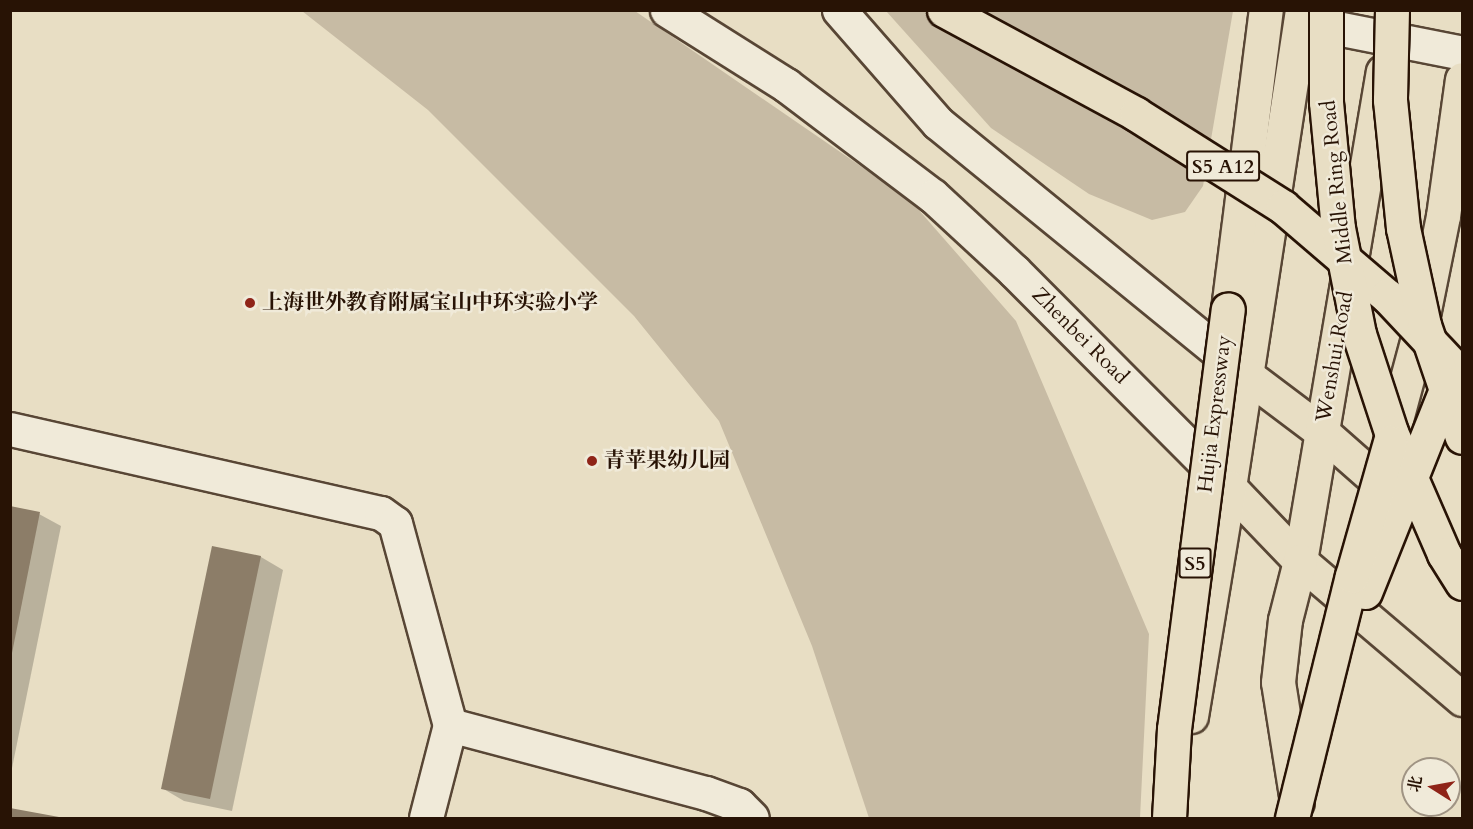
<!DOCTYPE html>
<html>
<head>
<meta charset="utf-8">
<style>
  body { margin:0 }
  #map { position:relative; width:1473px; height:829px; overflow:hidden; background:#e8dec4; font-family:Cardo,"Noto Serif SC",serif }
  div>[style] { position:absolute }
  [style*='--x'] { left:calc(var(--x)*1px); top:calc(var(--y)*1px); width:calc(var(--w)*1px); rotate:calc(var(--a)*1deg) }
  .green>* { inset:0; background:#c7bba4 }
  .shadow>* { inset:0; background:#0003 }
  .building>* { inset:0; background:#8c7d68 }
  .roads { filter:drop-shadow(2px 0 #584635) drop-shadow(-2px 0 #584635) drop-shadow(0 2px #584635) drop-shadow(0 -2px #584635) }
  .minor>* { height:33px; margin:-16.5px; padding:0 16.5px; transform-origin:16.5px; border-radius:16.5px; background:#f0ead9 }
  .major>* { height:33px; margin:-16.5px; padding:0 16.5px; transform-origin:16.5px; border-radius:16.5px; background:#e8dec4 }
  .highway>* { height:33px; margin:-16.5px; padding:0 16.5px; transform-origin:16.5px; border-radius:16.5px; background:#e8dec4 }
  .bridges { filter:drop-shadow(2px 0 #281305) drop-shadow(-2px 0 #281305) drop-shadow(0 2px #281305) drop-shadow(0 -2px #281305) }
  .highway-bridge>* { height:33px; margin:-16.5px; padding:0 16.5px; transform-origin:16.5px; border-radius:16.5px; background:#e8dec4 }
  .dots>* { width:16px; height:16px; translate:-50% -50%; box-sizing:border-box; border:3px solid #f0ead9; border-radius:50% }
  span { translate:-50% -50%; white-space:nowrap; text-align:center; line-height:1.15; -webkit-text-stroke:5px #f0ead9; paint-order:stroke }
  .shield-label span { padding:2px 4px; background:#f0ead9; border:2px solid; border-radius:4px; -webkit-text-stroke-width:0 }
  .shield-label { font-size:20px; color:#281305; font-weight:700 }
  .street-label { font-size:21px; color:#281305 }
  .poi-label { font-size:21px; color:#281305; font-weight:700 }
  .left { translate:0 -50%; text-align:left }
  .frame { position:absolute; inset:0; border:12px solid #281305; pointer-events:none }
  .north { position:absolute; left:1401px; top:757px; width:60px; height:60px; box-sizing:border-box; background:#f0ead9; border:2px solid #a09484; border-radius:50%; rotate:281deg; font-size:16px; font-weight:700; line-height:24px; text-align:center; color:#281305 }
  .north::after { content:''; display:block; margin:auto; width:21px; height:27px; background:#8f2418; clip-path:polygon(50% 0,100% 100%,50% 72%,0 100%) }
</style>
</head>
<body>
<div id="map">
  <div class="green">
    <i style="clip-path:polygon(302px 11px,635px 11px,910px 200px,1016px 321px,1149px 634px,1140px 818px,869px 818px,812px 646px,719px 421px,634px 316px,428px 110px)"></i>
    <i style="clip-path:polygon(886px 11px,1233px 11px,1203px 186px,1185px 212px,1152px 220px,1089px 194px,991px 128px)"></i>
  </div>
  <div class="shadow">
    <i style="clip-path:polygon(10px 508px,39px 514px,61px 526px,10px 778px)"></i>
    <i style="clip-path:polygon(213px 547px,261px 557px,283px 570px,232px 811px,184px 801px,162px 788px)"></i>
    <i style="clip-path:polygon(10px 809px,56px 818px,10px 818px)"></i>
  </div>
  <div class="building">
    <i style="clip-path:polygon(10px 506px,40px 512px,12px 653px,10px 653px)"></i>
    <i style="clip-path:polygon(212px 546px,261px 556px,210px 799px,161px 789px)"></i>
    <i style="clip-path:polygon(10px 808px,59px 817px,59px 818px,10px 818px)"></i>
  </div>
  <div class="roads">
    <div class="minor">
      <i style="--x:667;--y:10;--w:141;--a:32.2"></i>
      <i style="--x:786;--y:85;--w:184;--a:37.1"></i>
      <i style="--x:933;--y:196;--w:110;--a:42.8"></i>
      <i style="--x:1014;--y:271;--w:298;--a:45.1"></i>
      <i style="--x:839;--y:10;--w:150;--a:48.8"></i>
      <i style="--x:938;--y:123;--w:392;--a:39.2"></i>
      <i style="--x:1301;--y:21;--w:164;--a:11.2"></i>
      <i style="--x:10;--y:429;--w:380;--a:12.8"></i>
      <i style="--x:381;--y:513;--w:17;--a:36"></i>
      <i style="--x:395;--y:523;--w:209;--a:74.8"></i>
      <i style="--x:450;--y:725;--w:96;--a:104.5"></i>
      <i style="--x:450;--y:725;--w:265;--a:14.9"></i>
      <i style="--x:706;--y:793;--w:35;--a:20"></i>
      <i style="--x:739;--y:805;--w:18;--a:45"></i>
    </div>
    <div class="major">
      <i style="--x:1302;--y:10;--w:483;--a:98.7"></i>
      <i style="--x:1229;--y:487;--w:103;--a:46.2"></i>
      <i style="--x:1300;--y:561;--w:213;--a:40.4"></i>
      <i style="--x:1245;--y:374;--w:96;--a:37"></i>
      <i style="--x:1322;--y:432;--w:103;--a:41.4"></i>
      <i style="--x:1300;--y:561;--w:496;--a:-80.4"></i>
    </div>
    <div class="highway">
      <i style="--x:1228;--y:309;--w:301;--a:-82.8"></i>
      <i style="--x:1390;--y:442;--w:116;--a:-75"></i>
      <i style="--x:1420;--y:330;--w:116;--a:-78.6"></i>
      <i style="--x:1443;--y:216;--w:138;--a:-82.1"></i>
      <i style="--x:1191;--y:716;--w:232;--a:-80.6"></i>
      <i style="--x:1297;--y:802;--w:121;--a:-99"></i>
      <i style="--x:1278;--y:682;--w:62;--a:-83.6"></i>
      <i style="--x:1285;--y:620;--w:61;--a:-75.7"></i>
    </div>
  </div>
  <div class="bridges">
    <div class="highway-bridge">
      <i style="--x:944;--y:10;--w:218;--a:28.4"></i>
      <i style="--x:1136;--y:114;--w:174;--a:32.3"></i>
      <i style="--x:1283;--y:207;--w:137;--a:40.6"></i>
      <i style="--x:1387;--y:296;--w:110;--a:46.8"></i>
      <i style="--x:1326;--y:10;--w:92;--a:90"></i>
      <i style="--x:1326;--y:102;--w:127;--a:84.6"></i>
      <i style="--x:1338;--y:228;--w:108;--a:78.8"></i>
      <i style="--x:1359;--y:334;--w:103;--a:71.9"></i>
      <i style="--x:1391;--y:432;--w:133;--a:66.5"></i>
      <i style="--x:1444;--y:554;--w:34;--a:58"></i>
      <i style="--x:1392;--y:10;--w:90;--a:91.3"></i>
      <i style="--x:1390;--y:100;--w:129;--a:84.2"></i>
      <i style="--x:1403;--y:228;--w:99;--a:77.8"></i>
      <i style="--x:1424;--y:325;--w:118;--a:71.3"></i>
      <i style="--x:1365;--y:592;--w:224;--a:-68.2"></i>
      <i style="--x:1169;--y:818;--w:89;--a:-86.8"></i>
      <i style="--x:1174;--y:729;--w:423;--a:-82.7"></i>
      <i style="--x:1292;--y:818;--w:249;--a:-76.1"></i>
      <i style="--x:1352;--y:576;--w:139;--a:-74.2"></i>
    </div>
  </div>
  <div class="dots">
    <i style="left:250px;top:303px;background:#8f2418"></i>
    <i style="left:592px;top:461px;background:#8f2418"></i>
  </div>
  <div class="shield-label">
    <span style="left:1223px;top:166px">S5 A12</span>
    <span style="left:1195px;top:563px">S5</span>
  </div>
  <div class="street-label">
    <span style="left:1337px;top:182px;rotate:-96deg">Middle Ring Road</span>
    <span style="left:1080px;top:336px;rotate:45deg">Zhenbei Road</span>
    <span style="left:1335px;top:357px;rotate:-80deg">Wenshui Road</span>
    <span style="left:1215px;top:414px;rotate:-83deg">Hujia Expressway</span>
  </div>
  <div class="poi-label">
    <span class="left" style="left:262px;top:303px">上海世外教育附属宝山中环实验小学</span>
    <span class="left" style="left:604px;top:461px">青苹果幼儿园</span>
  </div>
  <div class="frame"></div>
  <div class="north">北</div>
</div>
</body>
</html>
